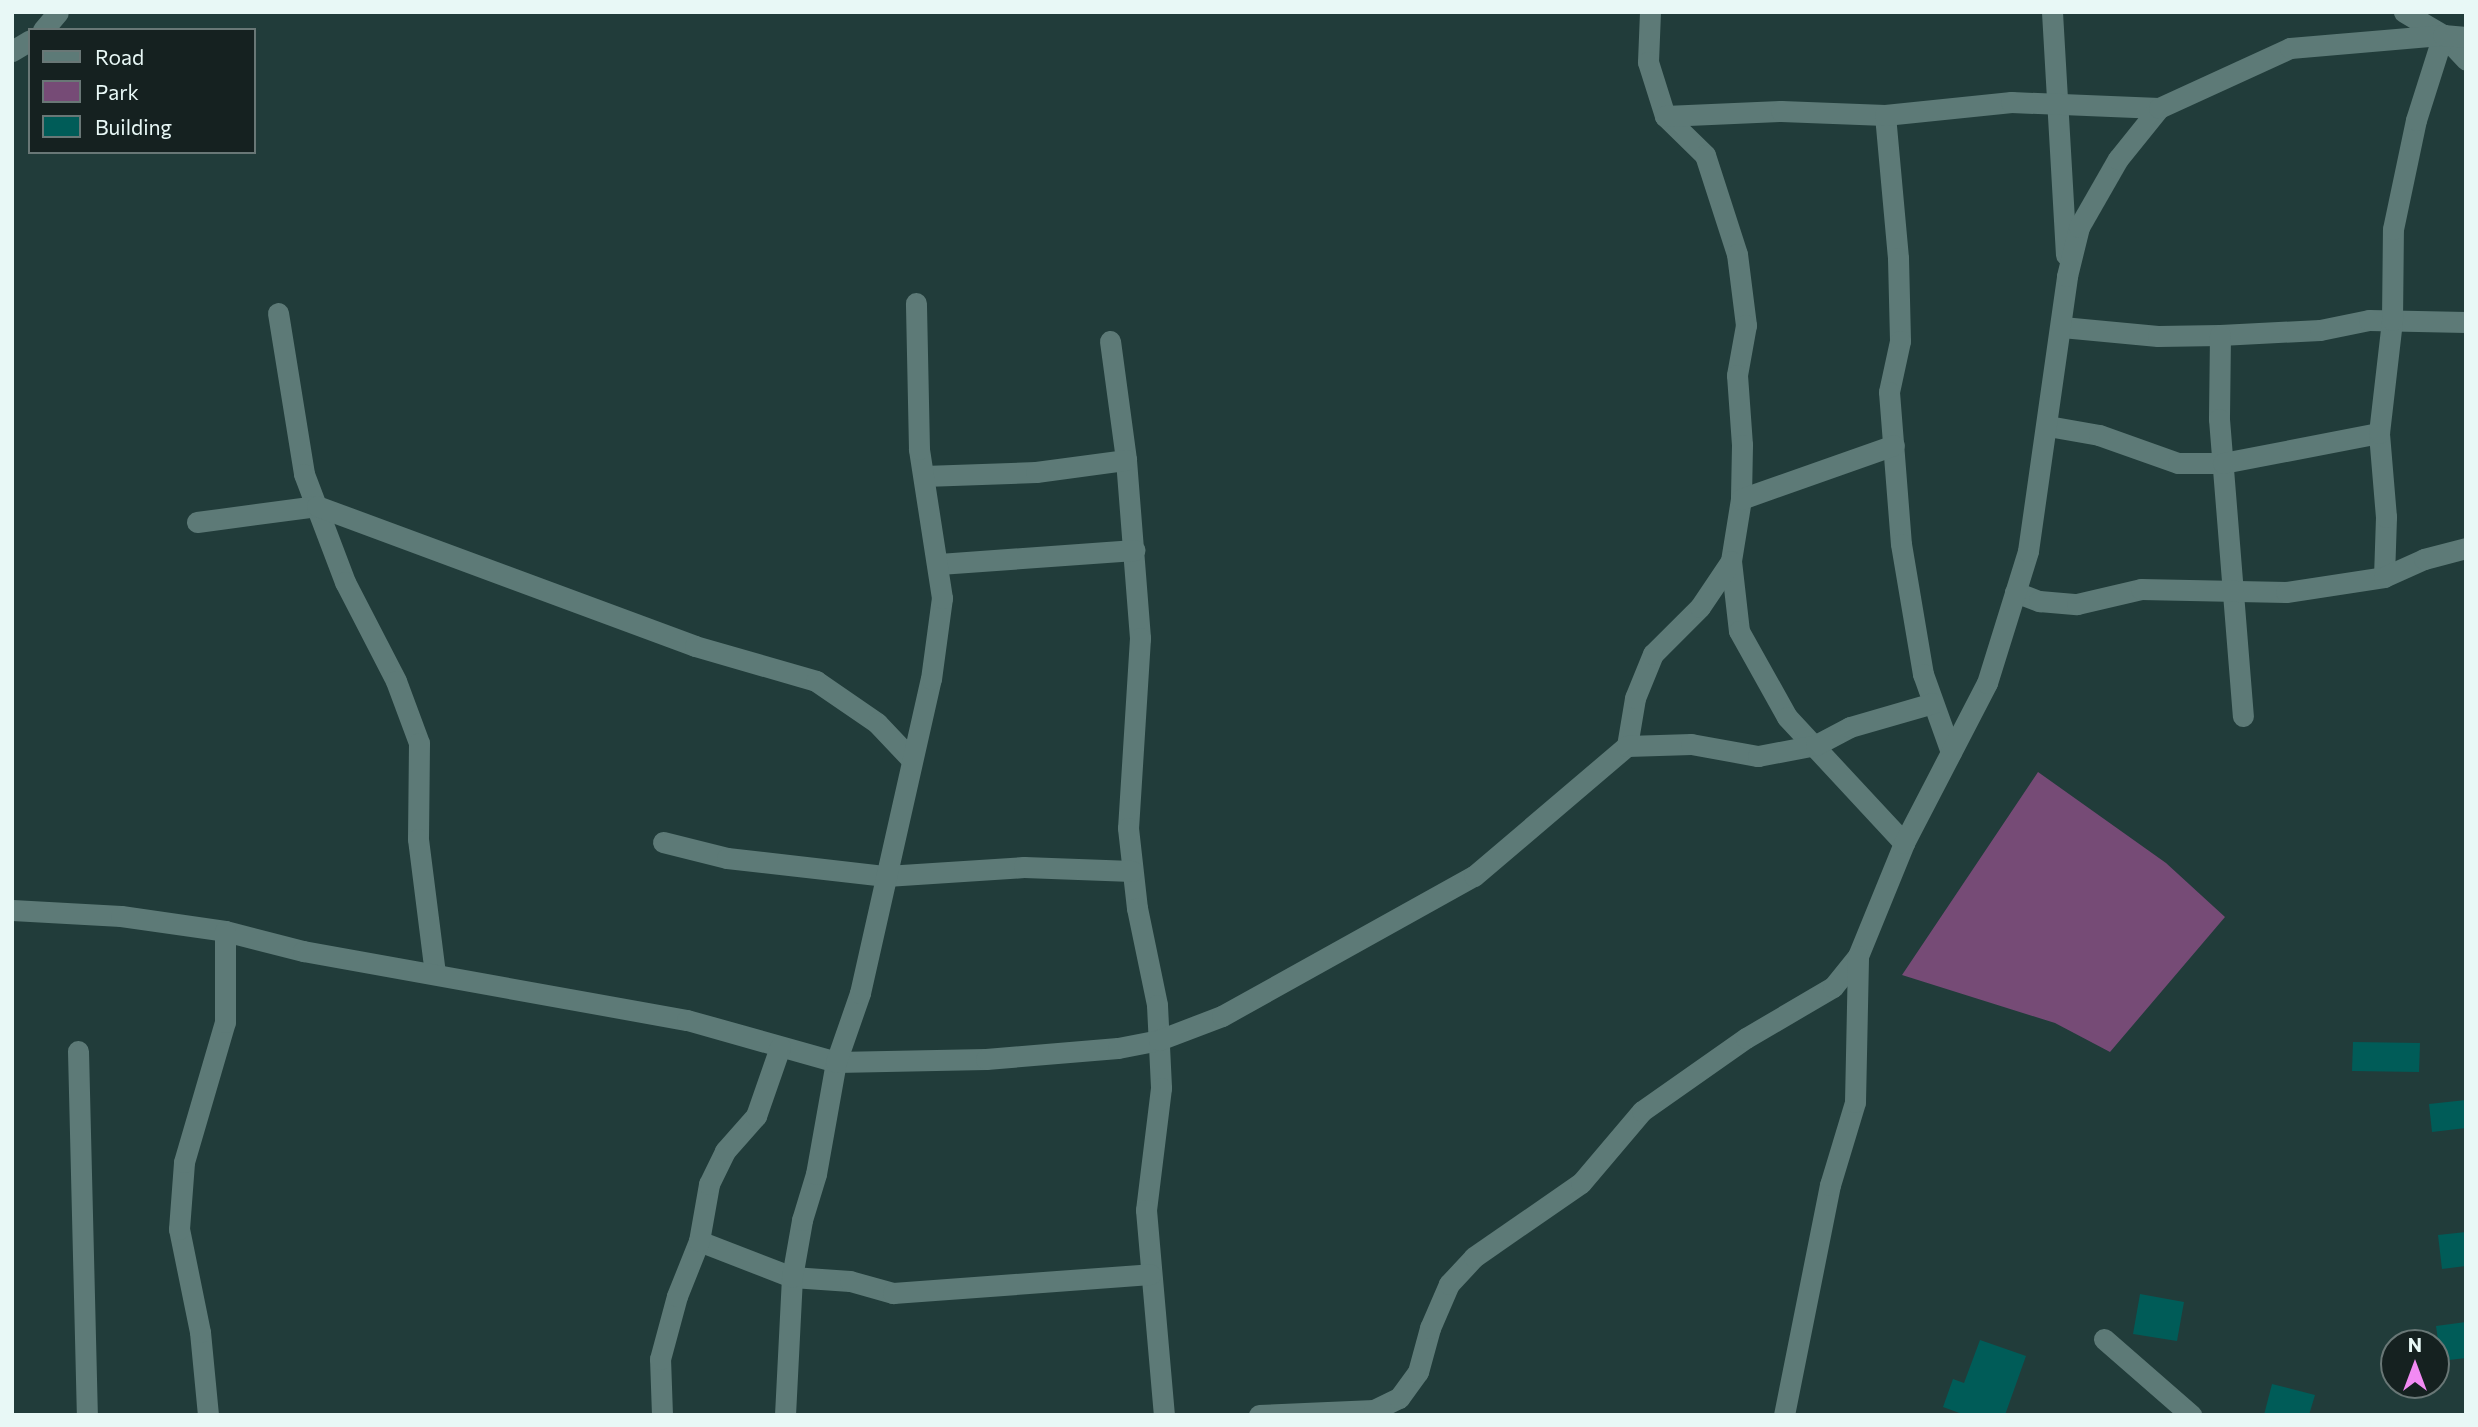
<!DOCTYPE html>
<html>
<head>
<meta charset="utf-8">
<style>
  body { margin:0 }
  #map { position:relative; width:2478px; height:1427px; overflow:hidden; background:#213c3a; font-family:Commissioner,sans-serif }
  div>[style] { position:absolute }
  [style*='--x'] { left:calc(var(--x)*1px); top:calc(var(--y)*1px); width:calc(var(--w)*1px); rotate:calc(var(--a)*1deg) }
  .green>* { inset:0; background:#764b76 }
  .building>* { inset:0; background:#005c58 }
  .minor>* { height:21px; margin:-10.5px; padding:0 10.5px; transform-origin:10.5px; border-radius:10.5px; background:#5d7a77 }
  span { translate:-50% -50%; white-space:nowrap; text-align:center; line-height:1.15; -webkit-text-stroke:5px #152120; paint-order:stroke }
  .frame { position:absolute; inset:0; border:14px solid #e8f8f6; pointer-events:none }
  .legend { position:absolute; left:28px; top:28px; width:228px; height:126px; box-sizing:border-box; background:#152120; border:2px solid #697776; margin:0; padding:9px 12px; list-style:none; font-size:21px; color:#e8f8f6 }
  .legend li { display:flex; align-items:center; gap:14px; height:35px }
  .legend b { width:35px; border:2px solid #697776 }
  .north { position:absolute; left:2380px; top:1329px; width:70px; height:70px; box-sizing:border-box; background:#152120; border:2px solid #697776; border-radius:50%; rotate:0deg; font-size:19px; font-weight:700; line-height:28px; text-align:center; color:#e8f8f6 }
  .north::after { content:''; display:block; margin:auto; width:24px; height:32px; background:#f28af3; clip-path:polygon(50% 0,100% 100%,50% 72%,0 100%) }
</style>
</head>
<body>
<div id="map">
  <div class="green">
    <i style="clip-path:polygon(2038px 772px,2166px 863px,2225px 917px,2110px 1052px,2055px 1023px,1902px 975px)"></i>
  </div>
  <div class="building">
    <i style="clip-path:polygon(2353px 1042px,2420px 1043px,2419px 1072px,2352px 1071px)"></i>
    <i style="clip-path:polygon(2466px 1100px,2466px 1128px,2432px 1132px,2429px 1104px)"></i>
    <i style="clip-path:polygon(2466px 1232px,2466px 1266px,2442px 1269px,2438px 1235px)"></i>
    <i style="clip-path:polygon(2140px 1294px,2184px 1302px,2177px 1341px,2133px 1334px)"></i>
    <i style="clip-path:polygon(2466px 1322px,2466px 1358px,2441px 1361px,2436px 1326px)"></i>
    <i style="clip-path:polygon(1980px 1340px,2026px 1356px,2005px 1415px,1965px 1415px,1943px 1407px,1953px 1379px,1964px 1383px)"></i>
    <i style="clip-path:polygon(2272px 1384px,2315px 1395px,2309px 1415px,2264px 1415px)"></i>
  </div>
  <div class="minor">
    <i style="--x:1650;--y:12;--w:50;--a:92.3"></i>
    <i style="--x:1648;--y:62;--w:57;--a:72.5"></i>
    <i style="--x:1665;--y:116;--w:56;--a:44.3"></i>
    <i style="--x:1705;--y:155;--w:104;--a:72.1"></i>
    <i style="--x:1737;--y:254;--w:72;--a:82.8"></i>
    <i style="--x:1746;--y:325;--w:51;--a:100.2"></i>
    <i style="--x:1737;--y:375;--w:70;--a:85.9"></i>
    <i style="--x:1742;--y:445;--w:54;--a:91.1"></i>
    <i style="--x:1741;--y:499;--w:63;--a:99.2"></i>
    <i style="--x:1731;--y:561;--w:70;--a:83.5"></i>
    <i style="--x:1739;--y:631;--w:98;--a:60.8"></i>
    <i style="--x:1787;--y:717;--w:172;--a:47.1"></i>
    <i style="--x:2052;--y:12;--w:243;--a:86.7"></i>
    <i style="--x:2404;--y:12;--w:45;--a:30.5"></i>
    <i style="--x:2443;--y:35;--w:34;--a:47"></i>
    <i style="--x:43;--y:30;--w:23;--a:-50"></i>
    <i style="--x:12;--y:51;--w:21;--a:-31"></i>
    <i style="--x:1885;--y:115;--w:144;--a:84.8"></i>
    <i style="--x:1898;--y:258;--w:83;--a:88.6"></i>
    <i style="--x:1900;--y:341;--w:52;--a:102.2"></i>
    <i style="--x:1889;--y:392;--w:152;--a:85.5"></i>
    <i style="--x:1901;--y:544;--w:132;--a:80.4"></i>
    <i style="--x:1923;--y:674;--w:83;--a:70.3"></i>
    <i style="--x:1665;--y:116;--w:116;--a:-2.5"></i>
    <i style="--x:1781;--y:111;--w:104;--a:2.2"></i>
    <i style="--x:1885;--y:115;--w:127;--a:-5.9"></i>
    <i style="--x:2011;--y:102;--w:148;--a:2.3"></i>
    <i style="--x:278;--y:313;--w:163;--a:80.8"></i>
    <i style="--x:304;--y:474;--w:116;--a:69.2"></i>
    <i style="--x:345;--y:582;--w:111;--a:62.7"></i>
    <i style="--x:396;--y:681;--w:66;--a:69.6"></i>
    <i style="--x:419;--y:743;--w:96;--a:90.6"></i>
    <i style="--x:418;--y:839;--w:136;--a:82.8"></i>
    <i style="--x:2062;--y:327;--w:96;--a:5.4"></i>
    <i style="--x:2158;--y:336;--w:62;--a:-0.9"></i>
    <i style="--x:2220;--y:335;--w:100;--a:-2.9"></i>
    <i style="--x:2320;--y:330;--w:50;--a:-11.5"></i>
    <i style="--x:2369;--y:320;--w:97;--a:1.2"></i>
    <i style="--x:2220;--y:335;--w:84;--a:90.7"></i>
    <i style="--x:2219;--y:419;--w:298;--a:85.4"></i>
    <i style="--x:1110;--y:341;--w:120;--a:82.3"></i>
    <i style="--x:1126;--y:460;--w:179;--a:85.5"></i>
    <i style="--x:1140;--y:638;--w:190;--a:93.6"></i>
    <i style="--x:1128;--y:828;--w:81;--a:83.6"></i>
    <i style="--x:1137;--y:908;--w:99;--a:78.3"></i>
    <i style="--x:1157;--y:1005;--w:83;--a:87.2"></i>
    <i style="--x:1161;--y:1088;--w:123;--a:97"></i>
    <i style="--x:1146;--y:1210;--w:206;--a:85"></i>
    <i style="--x:2048;--y:426;--w:52;--a:10"></i>
    <i style="--x:2099;--y:435;--w:84;--a:19.5"></i>
    <i style="--x:2178;--y:463;--w:45;--a:0"></i>
    <i style="--x:2223;--y:463;--w:159;--a:-10.9"></i>
    <i style="--x:924;--y:476;--w:112;--a:-2"></i>
    <i style="--x:1036;--y:472;--w:91;--a:-7.6"></i>
    <i style="--x:1741;--y:499;--w:162;--a:-19.4"></i>
    <i style="--x:197;--y:522;--w:121;--a:-7.6"></i>
    <i style="--x:317;--y:506;--w:403;--a:20.3"></i>
    <i style="--x:695;--y:646;--w:126;--a:16.1"></i>
    <i style="--x:816;--y:681;--w:74;--a:34.5"></i>
    <i style="--x:877;--y:723;--w:50;--a:46.6"></i>
    <i style="--x:939;--y:564;--w:196;--a:-4.1"></i>
    <i style="--x:2384;--y:577;--w:60;--a:-88.1"></i>
    <i style="--x:2386;--y:517;--w:84;--a:-94.8"></i>
    <i style="--x:2379;--y:433;--w:114;--a:-83.4"></i>
    <i style="--x:2392;--y:320;--w:91;--a:-89.4"></i>
    <i style="--x:2393;--y:229;--w:111;--a:-78.1"></i>
    <i style="--x:2416;--y:120;--w:89;--a:-72.4"></i>
    <i style="--x:2015;--y:592;--w:26;--a:21"></i>
    <i style="--x:2039;--y:601;--w:38;--a:5"></i>
    <i style="--x:2077;--y:604;--w:66;--a:-13.2"></i>
    <i style="--x:2141;--y:589;--w:145;--a:1.2"></i>
    <i style="--x:2286;--y:592;--w:99;--a:-8.7"></i>
    <i style="--x:2384;--y:577;--w:44;--a:-24.2"></i>
    <i style="--x:2424;--y:559;--w:43;--a:-14.7"></i>
    <i style="--x:1627;--y:746;--w:49;--a:-80.5"></i>
    <i style="--x:1635;--y:698;--w:48;--a:-67.8"></i>
    <i style="--x:1653;--y:654;--w:66;--a:-45"></i>
    <i style="--x:1700;--y:607;--w:55;--a:-56"></i>
    <i style="--x:663;--y:842;--w:66;--a:14"></i>
    <i style="--x:727;--y:858;--w:160;--a:6.5"></i>
    <i style="--x:886;--y:876;--w:138;--a:-3.7"></i>
    <i style="--x:1024;--y:867;--w:108;--a:2.1"></i>
    <i style="--x:12;--y:910;--w:109;--a:3.2"></i>
    <i style="--x:121;--y:916;--w:105;--a:8.2"></i>
    <i style="--x:225;--y:931;--w:81;--a:14.4"></i>
    <i style="--x:303;--y:951;--w:390;--a:10.2"></i>
    <i style="--x:687;--y:1020;--w:155;--a:15.7"></i>
    <i style="--x:836;--y:1062;--w:150;--a:-1.1"></i>
    <i style="--x:986;--y:1059;--w:132;--a:-4.8"></i>
    <i style="--x:1118;--y:1048;--w:42;--a:-11"></i>
    <i style="--x:1159;--y:1040;--w:67;--a:-20.9"></i>
    <i style="--x:1222;--y:1016;--w:288;--a:-29.1"></i>
    <i style="--x:1474;--y:876;--w:201;--a:-40.4"></i>
    <i style="--x:1627;--y:746;--w:64;--a:-1.8"></i>
    <i style="--x:1691;--y:744;--w:68;--a:10.2"></i>
    <i style="--x:1758;--y:756;--w:59;--a:-10.7"></i>
    <i style="--x:1816;--y:745;--w:38;--a:-28"></i>
    <i style="--x:1850;--y:727;--w:86;--a:-16.1"></i>
    <i style="--x:78;--y:1051;--w:364;--a:88.6"></i>
    <i style="--x:699;--y:1241;--w:100;--a:21.2"></i>
    <i style="--x:792;--y:1277;--w:58;--a:3.9"></i>
    <i style="--x:850;--y:1281;--w:45;--a:15.6"></i>
    <i style="--x:893;--y:1293;--w:258;--a:-4.2"></i>
    <i style="--x:2104;--y:1339;--w:116;--a:41.1"></i>
    <i style="--x:208;--y:1415;--w:83;--a:-95.5"></i>
    <i style="--x:200;--y:1332;--w:105;--a:-101.5"></i>
    <i style="--x:179;--y:1229;--w:67;--a:-85.7"></i>
    <i style="--x:184;--y:1162;--w:146;--a:-73.7"></i>
    <i style="--x:225;--y:1022;--w:91;--a:-90"></i>
    <i style="--x:662;--y:1415;--w:56;--a:-92"></i>
    <i style="--x:660;--y:1359;--w:65;--a:-74.9"></i>
    <i style="--x:677;--y:1296;--w:59;--a:-68.2"></i>
    <i style="--x:699;--y:1241;--w:58;--a:-80"></i>
    <i style="--x:709;--y:1184;--w:37;--a:-64"></i>
    <i style="--x:725;--y:1151;--w:47;--a:-48.5"></i>
    <i style="--x:756;--y:1116;--w:73;--a:-70.8"></i>
    <i style="--x:785;--y:1415;--w:138;--a:-87.1"></i>
    <i style="--x:792;--y:1277;--w:58;--a:-80"></i>
    <i style="--x:802;--y:1220;--w:48;--a:-73.1"></i>
    <i style="--x:816;--y:1174;--w:114;--a:-79.9"></i>
    <i style="--x:836;--y:1062;--w:73;--a:-70.8"></i>
    <i style="--x:860;--y:993;--w:322;--a:-77.3"></i>
    <i style="--x:931;--y:679;--w:82;--a:-82.3"></i>
    <i style="--x:942;--y:598;--w:151;--a:-98.8"></i>
    <i style="--x:919;--y:449;--w:146;--a:-91.2"></i>
    <i style="--x:1259;--y:1415;--w:115;--a:-2.5"></i>
    <i style="--x:1374;--y:1410;--w:28;--a:-26"></i>
    <i style="--x:1399;--y:1398;--w:32;--a:-54"></i>
    <i style="--x:1418;--y:1372;--w:46;--a:-74.7"></i>
    <i style="--x:1430;--y:1328;--w:48;--a:-66.6"></i>
    <i style="--x:1449;--y:1284;--w:37;--a:-47"></i>
    <i style="--x:1474;--y:1257;--w:130;--a:-34.7"></i>
    <i style="--x:1581;--y:1183;--w:94;--a:-49.7"></i>
    <i style="--x:1642;--y:1111;--w:127;--a:-35.1"></i>
    <i style="--x:1746;--y:1038;--w:101;--a:-30.4"></i>
    <i style="--x:1833;--y:987;--w:40;--a:-51"></i>
    <i style="--x:1858;--y:956;--w:122;--a:-67.8"></i>
    <i style="--x:1904;--y:843;--w:180;--a:-62.6"></i>
    <i style="--x:1987;--y:683;--w:138;--a:-72.7"></i>
    <i style="--x:2028;--y:551;--w:278;--a:-81.9"></i>
    <i style="--x:2067;--y:276;--w:50;--a:-76.2"></i>
    <i style="--x:2079;--y:227;--w:78;--a:-60.2"></i>
    <i style="--x:2118;--y:159;--w:65;--a:-51.2"></i>
    <i style="--x:2159;--y:108;--w:144;--a:-24.6"></i>
    <i style="--x:2290;--y:48;--w:154;--a:-4.9"></i>
    <i style="--x:2443;--y:35;--w:23;--a:5"></i>
    <i style="--x:1784;--y:1415;--w:235;--a:-78.7"></i>
    <i style="--x:1830;--y:1185;--w:87;--a:-73.2"></i>
    <i style="--x:1855;--y:1102;--w:146;--a:-88.8"></i>
  </div>
  <div class="frame"></div>
  <ul class="legend">
  <li><b style="height:9px;background:#5d7a77"></b>Road</li>
  <li><b style="height:19px;background:#764b76"></b>Park</li>
  <li><b style="height:19px;background:#005c58"></b>Building</li>
  </ul>
  <div class="north">N</div>
</div>
</body>
</html>
